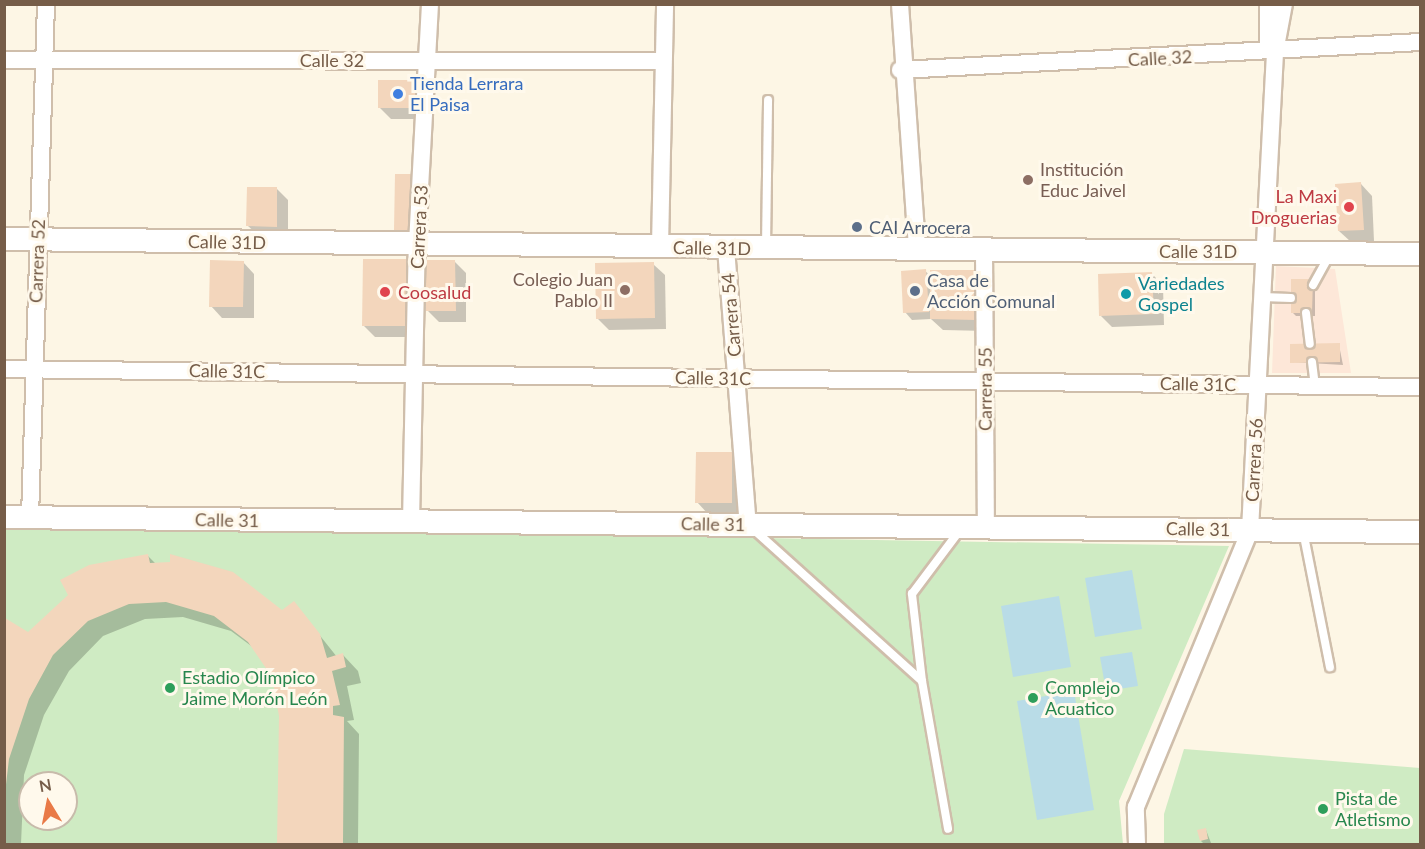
<!DOCTYPE html>
<html>
<head>
<meta charset="utf-8">
<style>
  body { margin:0 }
  #map { position:relative; width:1425px; height:849px; overflow:hidden; background:#fdf6e5; font-family:Lato,sans-serif }
  div>[style] { position:absolute }
  [style*='--x'] { left:calc(var(--x)*1px); top:calc(var(--y)*1px); width:calc(var(--w)*1px); rotate:calc(var(--a)*1deg) }
  .commercial>* { inset:0; background:#fde7d8 }
  .green>* { inset:0; background:#cfebc3 }
  .water>* { inset:0; background:#b9dce7 }
  .shadow>* { inset:0; background:#0003 }
  .building>* { inset:0; background:#f3d6bc }
  .roads { filter:drop-shadow(2px 0 #cfbeab) drop-shadow(-2px 0 #cfbeab) drop-shadow(0 2px #cfbeab) drop-shadow(0 -2px #cfbeab) }
  .lane>* { height:8px; margin:-4px; padding:0 4px; transform-origin:4px; border-radius:4px; background:#fff }
  .street>* { height:16px; margin:-8px; padding:0 8px; transform-origin:8px; border-radius:8px; background:#fff }
  .secondary>* { height:22px; margin:-11px; padding:0 11px; transform-origin:11px; border-radius:11px; background:#fff }
  .dots>* { width:16px; height:16px; translate:-50% -50%; box-sizing:border-box; border:3px solid #fff9ec; border-radius:50% }
  span { translate:-50% -50%; white-space:nowrap; text-align:center; line-height:1.15; -webkit-text-stroke:6px #fff9ec; paint-order:stroke }
  .street-label { font-size:18px; color:#765d49 }
  .shop-label { font-size:18px; color:#366cbe }
  .left { translate:0 -50%; text-align:left }
  .education-label { font-size:18px; color:#785e54 }
  .right { translate:-100% -50%; text-align:right }
  .health-label { font-size:18px; color:#be3a42 }
  .service-label { font-size:18px; color:#4e5e75 }
  .culture-label { font-size:18px; color:#0d838f }
  .leisure-label { font-size:18px; color:#27864d }
  .frame { position:absolute; inset:0; border:6px solid #765d49; pointer-events:none }
  .north { position:absolute; left:18px; top:771px; width:60px; height:60px; box-sizing:border-box; background:#fff9ec; border:2px solid #c8bbab; border-radius:50%; rotate:350deg; font-size:16px; font-weight:700; line-height:24px; text-align:center; color:#765d49 }
  .north::after { content:''; display:block; margin:auto; width:21px; height:27px; background:#e97a47; clip-path:polygon(50% 0,100% 100%,50% 72%,0 100%) }
</style>
</head>
<body>
<div id="map">
  <div class="commercial">
    <i style="clip-path:polygon(1276px 266px,1335px 269px,1351px 373px,1272px 373px)"></i>
  </div>
  <div class="green">
    <i style="clip-path:polygon(evenodd,5px 525px,1229px 546px,1119px 801px,1123px 844px,5px 844px,5px 525px,30px 783px,66px 783px,66px 819px,30px 819px,30px 783px)"></i>
    <i style="clip-path:polygon(1184px 749px,1420px 768px,1420px 844px,1164px 844px,1164px 814px)"></i>
  </div>
  <div class="water">
    <i style="clip-path:polygon(1132px 570px,1142px 629px,1095px 637px,1085px 578px)"></i>
    <i style="clip-path:polygon(1059px 596px,1071px 667px,1013px 677px,1001px 606px)"></i>
    <i style="clip-path:polygon(1132px 652px,1138px 686px,1106px 691px,1100px 657px)"></i>
    <i style="clip-path:polygon(1074px 691px,1094px 810px,1037px 820px,1017px 701px)"></i>
  </div>
  <div class="shadow">
    <i style="clip-path:polygon(418px 81px,429px 119px,391px 119px,379px 107px)"></i>
    <i style="clip-path:polygon(421px 183px,420px 237px,403px 237px,395px 229px)"></i>
    <i style="clip-path:polygon(1361px 184px,1372px 196px,1374px 241px,1351px 242px,1339px 231px)"></i>
    <i style="clip-path:polygon(277px 189px,288px 200px,288px 238px,260px 237px,248px 226px)"></i>
    <i style="clip-path:polygon(364px 260px,419px 337px,375px 337px,363px 325px)"></i>
    <i style="clip-path:polygon(454px 261px,466px 273px,466px 322px,439px 322px,427px 310px)"></i>
    <i style="clip-path:polygon(243px 262px,254px 274px,254px 318px,222px 318px,211px 306px)"></i>
    <i style="clip-path:polygon(653px 264px,665px 275px,666px 329px,609px 330px,597px 318px)"></i>
    <i style="clip-path:polygon(925px 271px,932px 277px,976px 272px,987px 331px,943px 330px,931px 319px,912px 320px,905px 312px)"></i>
    <i style="clip-path:polygon(1152px 274px,1163px 285px,1164px 325px,1112px 327px,1101px 316px)"></i>
    <i style="clip-path:polygon(1315px 283px,1315px 316px,1296px 316px,1293px 313px)"></i>
    <i style="clip-path:polygon(1339px 345px,1343px 365px,1292px 362px)"></i>
    <i style="clip-path:polygon(732px 453px,743px 465px,743px 514px,708px 514px,697px 502px)"></i>
    <i style="clip-path:polygon(147px 555px,156px 564px,282px 612px,294px 603px,337px 657px,343px 655px,358px 671px,361px 683px,347px 686px,354px 720px,347px 721px,359px 734px,358px 844px,281px 844px,281px 715px,273px 676px,254px 648px,231px 631px,183px 617px,145px 619px,103px 636px,69px 671px,44px 715px,24px 775px,21px 844px,4px 844px,4px 620px,28px 634px)"></i>
    <i style="clip-path:polygon(1206px 830px,1211px 843px,1204px 844px,1201px 841px)"></i>
  </div>
  <div class="building">
    <i style="clip-path:polygon(378px 80px,418px 80px,418px 108px,378px 108px)"></i>
    <i style="clip-path:polygon(395px 174px,415px 174px,413px 231px,394px 230px)"></i>
    <i style="clip-path:polygon(1361px 182px,1364px 230px,1338px 231px,1335px 184px)"></i>
    <i style="clip-path:polygon(247px 187px,277px 187px,277px 227px,246px 226px)"></i>
    <i style="clip-path:polygon(363px 259px,409px 259px,408px 326px,362px 326px)"></i>
    <i style="clip-path:polygon(210px 260px,244px 261px,243px 307px,209px 307px)"></i>
    <i style="clip-path:polygon(426px 260px,455px 260px,456px 311px,426px 311px)"></i>
    <i style="clip-path:polygon(654px 262px,655px 318px,596px 319px,595px 263px)"></i>
    <i style="clip-path:polygon(926px 269px,929px 312px,903px 313px,901px 271px)"></i>
    <i style="clip-path:polygon(930px 270px,976px 270px,976px 320px,930px 319px)"></i>
    <i style="clip-path:polygon(1152px 272px,1154px 314px,1099px 316px,1098px 274px)"></i>
    <i style="clip-path:polygon(1291px 279px,1313px 279px,1312px 313px,1291px 313px)"></i>
    <i style="clip-path:polygon(1340px 343px,1340px 362px,1290px 363px,1290px 344px)"></i>
    <i style="clip-path:polygon(696px 452px,732px 452px,732px 503px,695px 503px)"></i>
    <i style="clip-path:polygon(148px 554px,150px 563px,170px 562px,170px 554px,233px 572px,282px 610px,294px 601px,320px 634px,327px 658px,343px 653px,346px 667px,332px 671px,340px 705px,333px 706px,333px 715px,344px 717px,343px 844px,277px 844px,279px 716px,272px 677px,248px 642px,214px 616px,166px 602px,129px 604px,88px 621px,53px 655px,29px 699px,9px 759px,5px 793px,5px 618px,28px 632px,68px 595px,60px 580px,89px 565px)"></i>
    <i style="clip-path:polygon(1206px 828px,1208px 839px,1200px 841px,1197px 830px)"></i>
  </div>
  <div class="roads">
    <div class="lane">
      <i style="--x:766;--y:247;--w:147;--a:-89.2"></i>
      <i style="--x:1313;--y:285;--w:35;--a:-61"></i>
      <i style="--x:1262;--y:297;--w:29;--a:2"></i>
      <i style="--x:1306;--y:313;--w:31;--a:83"></i>
      <i style="--x:1312;--y:362;--w:24;--a:83"></i>
      <i style="--x:753;--y:529;--w:227;--a:42"></i>
      <i style="--x:922;--y:681;--w:150;--a:80"></i>
      <i style="--x:1303;--y:531;--w:139;--a:78.8"></i>
      <i style="--x:922;--y:681;--w:88;--a:-96.6"></i>
      <i style="--x:912;--y:594;--w:80;--a:-53.1"></i>
    </div>
    <div class="street">
      <i style="--x:900;--y:4;--w:247;--a:86"></i>
      <i style="--x:1268;--y:4;--w:42;--a:90"></i>
      <i style="--x:1268;--y:46;--w:9;--a:41"></i>
      <i style="--x:4;--y:60;--w:656;--a:0.09"></i>
      <i style="--x:900;--y:70;--w:521;--a:-3.08"></i>
      <i style="--x:660;--y:247;--w:243;--a:-88.8"></i>
      <i style="--x:726;--y:248;--w:278;--a:85.5"></i>
      <i style="--x:984;--y:251;--w:276;--a:89.6"></i>
      <i style="--x:4;--y:369;--w:1416;--a:0.73"></i>
      <i style="--x:30;--y:518;--w:514;--a:-88.22"></i>
      <i style="--x:411;--y:522;--w:278;--a:-88.8"></i>
      <i style="--x:417;--y:244;--w:240;--a:-86.9"></i>
      <i style="--x:1137;--y:844;--w:37;--a:-92"></i>
      <i style="--x:1136;--y:807;--w:300;--a:-67.6"></i>
      <i style="--x:1250;--y:530;--w:479;--a:-87"></i>
      <i style="--x:1275;--y:52;--w:49;--a:-79.4"></i>
    </div>
    <div class="secondary">
      <i style="--x:4;--y:239;--w:1416;--a:0.61"></i>
      <i style="--x:4;--y:517;--w:1416;--a:0.61"></i>
    </div>
  </div>
  <div class="dots">
    <i style="left:398px;top:94px;background:#3f7fe0"></i>
    <i style="left:1028px;top:180px;background:#8d6e63"></i>
    <i style="left:1349px;top:207px;background:#e0444e"></i>
    <i style="left:857px;top:227px;background:#5c6f8a"></i>
    <i style="left:625px;top:290px;background:#8d6e63"></i>
    <i style="left:915px;top:291px;background:#5c6f8a"></i>
    <i style="left:385px;top:292px;background:#e0444e"></i>
    <i style="left:1126px;top:294px;background:#0f9aa8"></i>
    <i style="left:170px;top:688px;background:#2e9e5b"></i>
    <i style="left:1033px;top:698px;background:#2e9e5b"></i>
    <i style="left:1323px;top:809px;background:#2e9e5b"></i>
  </div>
  <div class="street-label">
    <span style="left:1160px;top:58px;rotate:-3deg">Calle 32</span>
    <span style="left:332px;top:60px">Calle 32</span>
    <span style="left:419px;top:227px;rotate:-87deg">Carrera 53</span>
    <span style="left:227px;top:242px;rotate:1deg">Calle 31D</span>
    <span style="left:712px;top:248px;rotate:1deg">Calle 31D</span>
    <span style="left:1198px;top:251px">Calle 31D</span>
    <span style="left:37px;top:261px;rotate:-88deg">Carrera 52</span>
    <span style="left:731px;top:315px;rotate:-95deg">Carrera 54</span>
    <span style="left:227px;top:371px;rotate:1deg">Calle 31C</span>
    <span style="left:713px;top:378px;rotate:1deg">Calle 31C</span>
    <span style="left:1198px;top:384px;rotate:1deg">Calle 31C</span>
    <span style="left:985px;top:389px;rotate:-90deg">Carrera 55</span>
    <span style="left:1254px;top:460px;rotate:-87deg">Carrera 56</span>
    <span style="left:227px;top:520px;rotate:1deg">Calle 31</span>
    <span style="left:713px;top:524px;rotate:1deg">Calle 31</span>
    <span style="left:1198px;top:529px;rotate:1deg">Calle 31</span>
  </div>
  <div class="shop-label">
    <span class="left" style="left:410px;top:94px">Tienda Lerrara<br>El Paisa</span>
  </div>
  <div class="education-label">
    <span class="left" style="left:1040px;top:180px">Institución<br>Educ Jaivel</span>
    <span class="right" style="left:613px;top:290px">Colegio Juan<br>Pablo II</span>
  </div>
  <div class="health-label">
    <span class="right" style="left:1337px;top:207px">La Maxi<br>Droguerias</span>
    <span class="left" style="left:398px;top:292px">Coosalud</span>
  </div>
  <div class="service-label">
    <span class="left" style="left:869px;top:227px">CAI Arrocera</span>
    <span class="left" style="left:927px;top:291px">Casa de<br>Acción Comunal</span>
  </div>
  <div class="culture-label">
    <span class="left" style="left:1138px;top:294px">Variedades<br>Gospel</span>
  </div>
  <div class="leisure-label">
    <span class="left" style="left:182px;top:688px">Estadio Olímpico<br>Jaime Morón León</span>
    <span class="left" style="left:1045px;top:698px">Complejo<br>Acuatico</span>
    <span class="left" style="left:1335px;top:809px">Pista de<br>Atletismo</span>
  </div>
  <div class="frame"></div>
  <div class="north">N</div>
</div>
</body>
</html>
